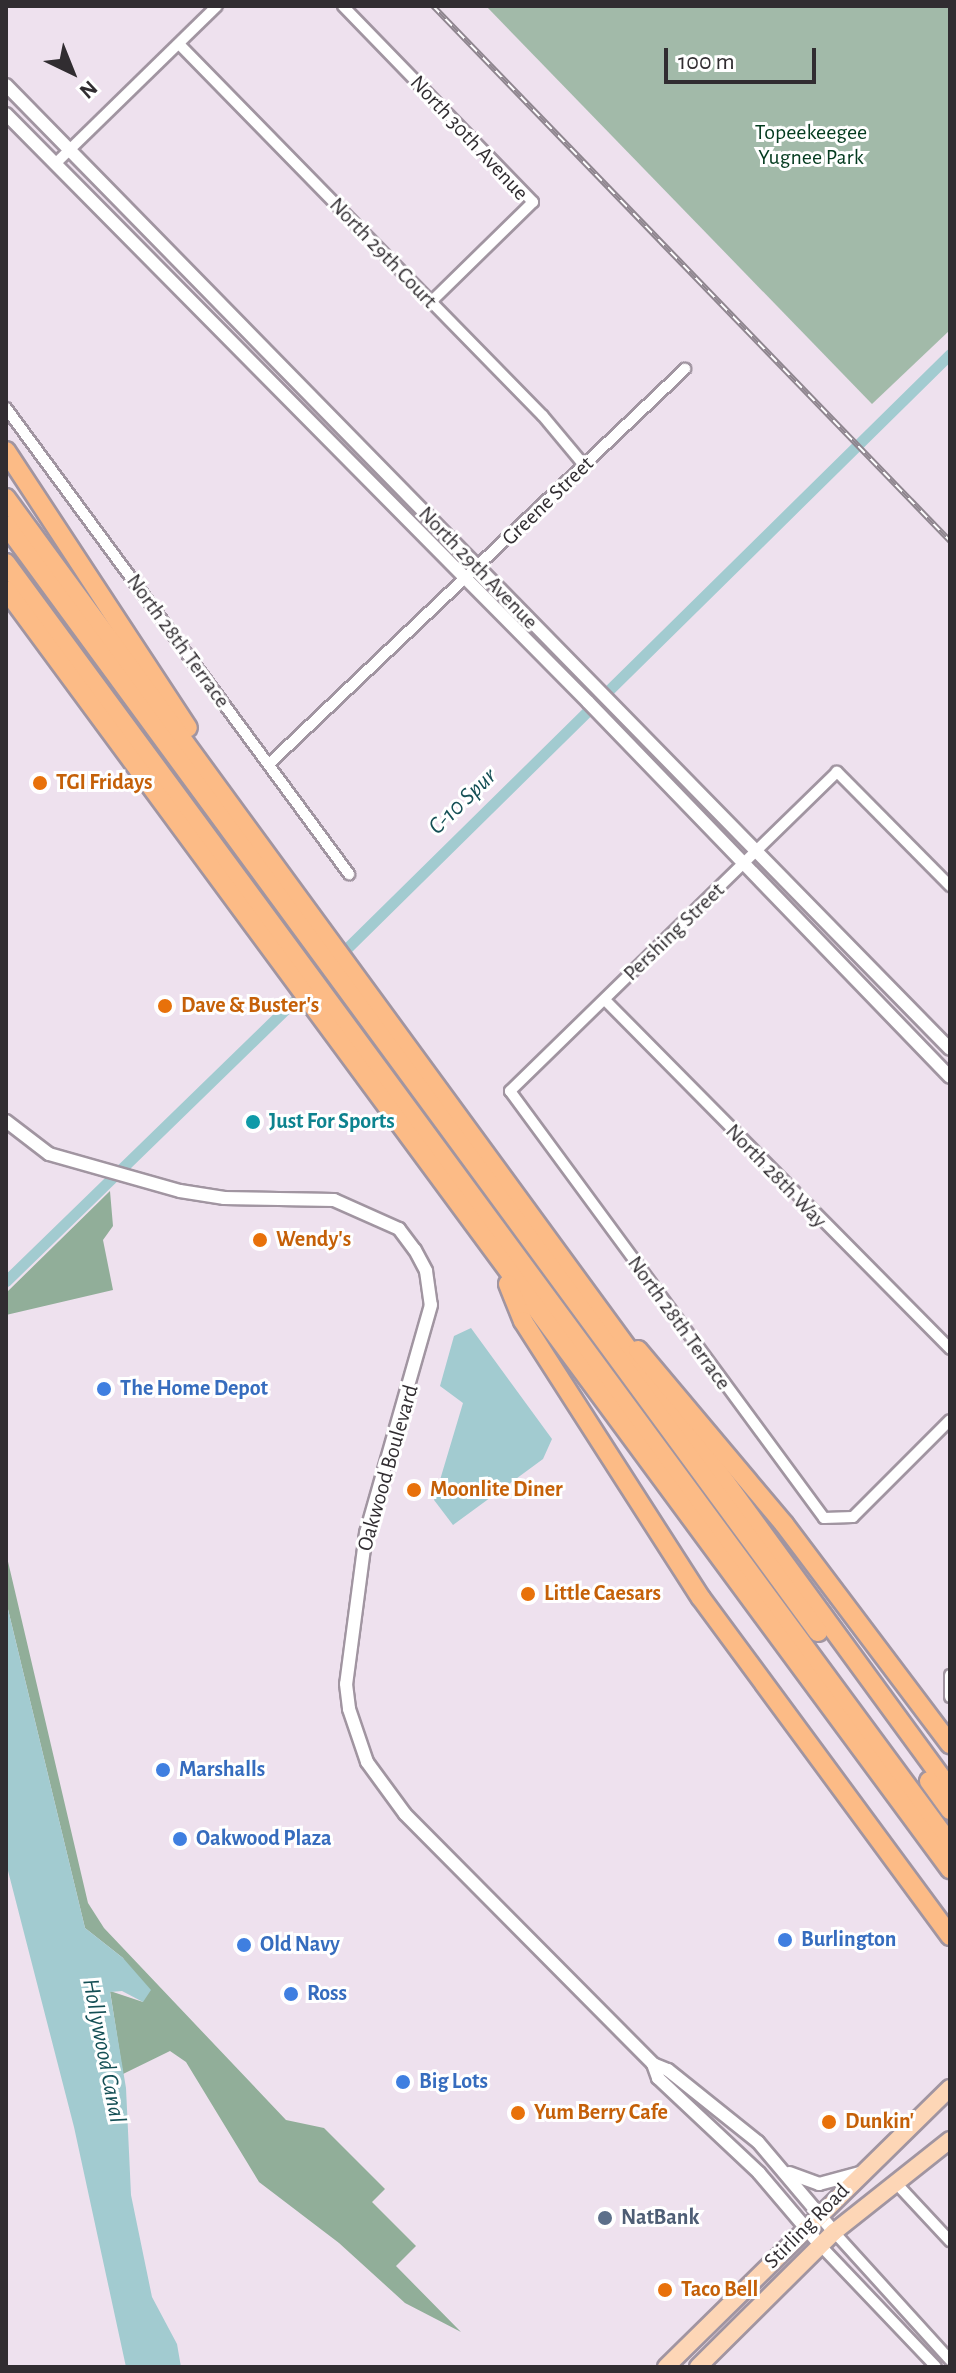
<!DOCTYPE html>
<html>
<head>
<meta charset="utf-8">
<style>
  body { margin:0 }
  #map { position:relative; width:956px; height:2373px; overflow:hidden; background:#eee1ee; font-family:"Alegreya Sans",sans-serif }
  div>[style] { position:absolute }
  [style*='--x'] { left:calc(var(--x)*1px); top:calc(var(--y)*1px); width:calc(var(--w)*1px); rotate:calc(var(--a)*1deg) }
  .green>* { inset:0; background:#a2baa9 }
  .forest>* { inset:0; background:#91ae99 }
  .water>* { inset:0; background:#a2cbd0 }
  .canal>* { height:11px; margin:-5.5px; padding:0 5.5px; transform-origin:5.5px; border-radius:5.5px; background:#a2cbd0 }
  .roads { filter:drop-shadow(2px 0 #a195a1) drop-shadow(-2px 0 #a195a1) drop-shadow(0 2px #a195a1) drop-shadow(0 -2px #a195a1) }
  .minor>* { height:10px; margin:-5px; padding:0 5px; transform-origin:5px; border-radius:5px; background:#fff }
  .tertiary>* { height:12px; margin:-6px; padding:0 6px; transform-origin:6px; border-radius:6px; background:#fff }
  .primary>* { height:16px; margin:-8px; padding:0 8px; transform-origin:8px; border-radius:8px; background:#fdd6b6 }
  .motorway>* { height:18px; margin:-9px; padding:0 9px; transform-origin:9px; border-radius:9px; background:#fcbb86 }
  .rail>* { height:6px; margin-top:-3px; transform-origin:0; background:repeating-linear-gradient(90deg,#fff 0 9px,#8f868f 0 18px); box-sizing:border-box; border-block:2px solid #8f868f }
  .dots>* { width:22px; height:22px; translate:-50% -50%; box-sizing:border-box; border:4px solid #fff; border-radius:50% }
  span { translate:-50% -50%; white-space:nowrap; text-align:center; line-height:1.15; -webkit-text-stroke:6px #fff; paint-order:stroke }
  .park-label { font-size:22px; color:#043b1f }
  .street-label { font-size:22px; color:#312d31 }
  .food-label { font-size:22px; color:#c56008; font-weight:700 }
  .left { translate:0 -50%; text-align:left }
  .culture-label { font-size:22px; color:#0d838f; font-weight:700 }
  .shop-label { font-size:22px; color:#366cbe; font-weight:700 }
  .service-label { font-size:22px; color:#4e5e75; font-weight:700 }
  .water-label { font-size:24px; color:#144f55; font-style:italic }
  .frame { position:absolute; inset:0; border:8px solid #312d31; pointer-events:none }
  .north { position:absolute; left:32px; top:32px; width:80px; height:80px; -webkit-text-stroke:6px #fff; paint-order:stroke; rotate:137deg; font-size:22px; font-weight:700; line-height:32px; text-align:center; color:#312d31 }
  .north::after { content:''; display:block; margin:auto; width:28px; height:36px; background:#312d31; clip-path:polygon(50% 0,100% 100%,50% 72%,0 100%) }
  .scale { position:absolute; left:664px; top:48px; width:152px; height:36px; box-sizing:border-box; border:4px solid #312d31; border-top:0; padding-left:10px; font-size:24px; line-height:28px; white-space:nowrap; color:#312d31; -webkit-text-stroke:6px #fff; paint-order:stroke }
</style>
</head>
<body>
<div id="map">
  <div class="green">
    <i style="clip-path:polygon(486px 6px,950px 6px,950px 330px,872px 404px)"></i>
  </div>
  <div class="forest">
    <i style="clip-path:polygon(110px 1191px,113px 1226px,103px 1240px,113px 1290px,6px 1315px,6px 1293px)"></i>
    <i style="clip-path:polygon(6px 1553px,88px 1903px,104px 1928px,286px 2120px,324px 2128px,385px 2189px,372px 2202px,416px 2246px,396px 2266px,461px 2332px,405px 2303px,339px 2243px,259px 2182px,186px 2062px,170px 2051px,123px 2074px,110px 1991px,143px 2002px,123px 1958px,85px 1928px,6px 1601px)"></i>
  </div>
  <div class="water">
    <i style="clip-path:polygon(471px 1328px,552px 1439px,543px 1459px,453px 1525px,434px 1500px,463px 1403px,440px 1386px,454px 1336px)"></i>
    <i style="clip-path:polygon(6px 1601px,85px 1928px,123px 1958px,151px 1990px,143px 2002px,122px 1991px,110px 1992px,126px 2088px,131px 2195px,152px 2297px,177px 2344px,181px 2367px,126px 2367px,74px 2127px,6px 1863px)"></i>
  </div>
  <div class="canal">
    <i style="--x:338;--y:957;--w:859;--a:-44.58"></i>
    <i style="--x:6;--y:1281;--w:419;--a:-44.2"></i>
  </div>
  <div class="roads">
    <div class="minor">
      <i style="--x:343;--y:6;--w:273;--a:45.9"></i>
      <i style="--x:533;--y:202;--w:143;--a:135.6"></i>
      <i style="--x:179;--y:44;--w:520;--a:45.62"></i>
      <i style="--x:543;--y:416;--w:64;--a:50.1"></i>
      <i style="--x:55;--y:164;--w:226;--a:-44.3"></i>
      <i style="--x:6;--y:408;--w:579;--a:53.65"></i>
      <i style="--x:269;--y:764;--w:574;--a:-43.52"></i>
      <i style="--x:950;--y:886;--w:161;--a:-134.7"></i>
      <i style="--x:837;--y:772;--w:457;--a:135.7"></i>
      <i style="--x:510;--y:1091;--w:530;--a:53.67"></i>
      <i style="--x:824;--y:1518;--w:29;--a:-2"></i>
      <i style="--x:853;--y:1517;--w:137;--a:-45"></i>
      <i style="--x:605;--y:1000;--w:491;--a:45.3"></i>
      <i style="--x:950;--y:1675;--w:22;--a:90"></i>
      <i style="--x:895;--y:2182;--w:81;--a:47"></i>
      <i style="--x:834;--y:2232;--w:173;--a:47.8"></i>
      <i style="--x:820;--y:2245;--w:168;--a:46.4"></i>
    </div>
    <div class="tertiary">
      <i style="--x:6;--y:85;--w:1349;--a:45.6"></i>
      <i style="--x:6;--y:114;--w:827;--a:45.29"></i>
      <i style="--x:588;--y:702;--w:521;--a:46.01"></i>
      <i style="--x:6;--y:1121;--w:54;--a:37.5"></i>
      <i style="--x:49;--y:1154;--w:136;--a:15.8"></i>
      <i style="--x:180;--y:1191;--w:45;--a:9"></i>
      <i style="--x:224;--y:1198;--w:110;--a:1"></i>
      <i style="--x:334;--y:1200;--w:71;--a:24"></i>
      <i style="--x:399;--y:1229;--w:26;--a:53"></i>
      <i style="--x:415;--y:1250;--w:24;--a:62"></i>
      <i style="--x:426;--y:1271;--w:34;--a:82"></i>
      <i style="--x:431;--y:1305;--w:237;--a:105.9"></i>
      <i style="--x:366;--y:1533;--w:152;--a:97.5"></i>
      <i style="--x:346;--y:1684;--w:25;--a:83"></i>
      <i style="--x:349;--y:1709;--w:56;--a:71.2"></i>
      <i style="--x:367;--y:1762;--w:64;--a:53.8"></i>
      <i style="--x:405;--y:1814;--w:352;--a:45.2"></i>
      <i style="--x:653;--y:2064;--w:16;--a:22"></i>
      <i style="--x:668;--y:2070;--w:115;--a:38.7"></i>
      <i style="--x:758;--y:2142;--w:118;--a:49.8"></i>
      <i style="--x:653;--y:2064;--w:15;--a:70"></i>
      <i style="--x:658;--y:2078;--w:139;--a:43.2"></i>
      <i style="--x:759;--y:2173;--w:94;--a:49.7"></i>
      <i style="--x:789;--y:2173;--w:32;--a:20"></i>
      <i style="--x:819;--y:2184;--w:42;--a:-15"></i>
    </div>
    <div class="primary">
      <i style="--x:666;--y:2367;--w:398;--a:-44.5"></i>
      <i style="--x:698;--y:2367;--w:192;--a:-44.8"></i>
      <i style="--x:834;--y:2232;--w:148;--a:-38.4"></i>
    </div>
    <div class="motorway">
      <i style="--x:6;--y:451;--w:331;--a:56.7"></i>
      <i style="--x:6;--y:498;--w:1599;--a:53.83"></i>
      <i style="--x:6;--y:525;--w:1373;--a:53.74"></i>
      <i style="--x:6;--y:563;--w:1591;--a:53.61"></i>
      <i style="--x:6;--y:590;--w:1590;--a:53.57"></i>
      <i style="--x:508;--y:1284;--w:40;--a:68"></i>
      <i style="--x:523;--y:1321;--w:329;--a:57.3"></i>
      <i style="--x:701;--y:1598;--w:420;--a:53.6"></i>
      <i style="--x:638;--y:1350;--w:227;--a:50"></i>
      <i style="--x:784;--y:1524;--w:276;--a:53"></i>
      <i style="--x:929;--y:1781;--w:36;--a:54"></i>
    </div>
  </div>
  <div class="rail">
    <i style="--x:433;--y:6;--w:744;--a:45.98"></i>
  </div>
  <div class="dots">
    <i style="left:40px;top:783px;background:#e8710a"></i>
    <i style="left:165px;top:1006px;background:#e8710a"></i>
    <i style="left:253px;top:1122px;background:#0f9aa8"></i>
    <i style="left:260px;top:1240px;background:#e8710a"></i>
    <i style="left:104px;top:1389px;background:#3f7fe0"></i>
    <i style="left:414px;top:1490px;background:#e8710a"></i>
    <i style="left:528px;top:1594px;background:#e8710a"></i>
    <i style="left:163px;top:1770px;background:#3f7fe0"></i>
    <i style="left:180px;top:1839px;background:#3f7fe0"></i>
    <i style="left:785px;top:1940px;background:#3f7fe0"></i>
    <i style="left:244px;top:1945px;background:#3f7fe0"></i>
    <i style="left:291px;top:1994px;background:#3f7fe0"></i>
    <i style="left:403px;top:2082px;background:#3f7fe0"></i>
    <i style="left:518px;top:2113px;background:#e8710a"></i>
    <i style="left:829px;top:2122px;background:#e8710a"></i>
    <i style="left:605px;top:2218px;background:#5c6f8a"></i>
    <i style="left:665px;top:2290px;background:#e8710a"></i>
  </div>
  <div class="park-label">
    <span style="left:811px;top:145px">Topeekeegee<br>Yugnee Park</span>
  </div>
  <div class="street-label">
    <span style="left:469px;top:138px;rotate:47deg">North 30th Avenue</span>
    <span style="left:383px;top:253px;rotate:46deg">North 29th Court</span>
    <span style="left:548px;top:501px;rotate:-44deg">Greene Street</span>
    <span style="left:478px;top:568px;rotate:46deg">North 29th Avenue</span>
    <span style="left:178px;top:641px;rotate:54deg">North 28th Terrace</span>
    <span style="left:674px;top:932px;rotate:-44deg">Pershing Street</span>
    <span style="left:776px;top:1176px;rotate:46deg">North 28th Way</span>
    <span style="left:679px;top:1323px;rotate:54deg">North 28th Terrace</span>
    <span style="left:388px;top:1468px;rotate:-74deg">Oakwood Boulevard</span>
    <span style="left:807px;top:2226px;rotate:-45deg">Stirling Road</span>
  </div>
  <div class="food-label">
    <span class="left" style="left:56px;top:783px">TGI Fridays</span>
    <span class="left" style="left:181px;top:1006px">Dave &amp; Buster's</span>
    <span class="left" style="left:276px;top:1240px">Wendy's</span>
    <span class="left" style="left:430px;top:1490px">Moonlite Diner</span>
    <span class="left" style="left:544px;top:1594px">Little Caesars</span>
    <span class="left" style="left:534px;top:2113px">Yum Berry Cafe</span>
    <span class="left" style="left:845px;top:2122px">Dunkin'</span>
    <span class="left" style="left:681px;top:2290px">Taco Bell</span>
  </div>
  <div class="culture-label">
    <span class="left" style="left:269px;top:1122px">Just For Sports</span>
  </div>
  <div class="shop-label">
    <span class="left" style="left:120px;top:1389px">The Home Depot</span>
    <span class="left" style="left:179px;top:1770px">Marshalls</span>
    <span class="left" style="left:196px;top:1839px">Oakwood Plaza</span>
    <span class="left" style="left:801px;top:1940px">Burlington</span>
    <span class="left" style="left:260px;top:1945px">Old Navy</span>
    <span class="left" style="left:307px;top:1994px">Ross</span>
    <span class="left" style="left:419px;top:2082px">Big Lots</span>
  </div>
  <div class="service-label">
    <span class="left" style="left:621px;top:2218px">NatBank</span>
  </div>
  <div class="water-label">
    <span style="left:463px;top:802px;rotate:-44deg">C-10 Spur</span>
    <span style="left:103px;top:2051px;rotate:79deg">Hollywood Canal</span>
  </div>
  <div class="frame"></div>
  <div class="north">N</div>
  <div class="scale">100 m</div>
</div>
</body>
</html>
